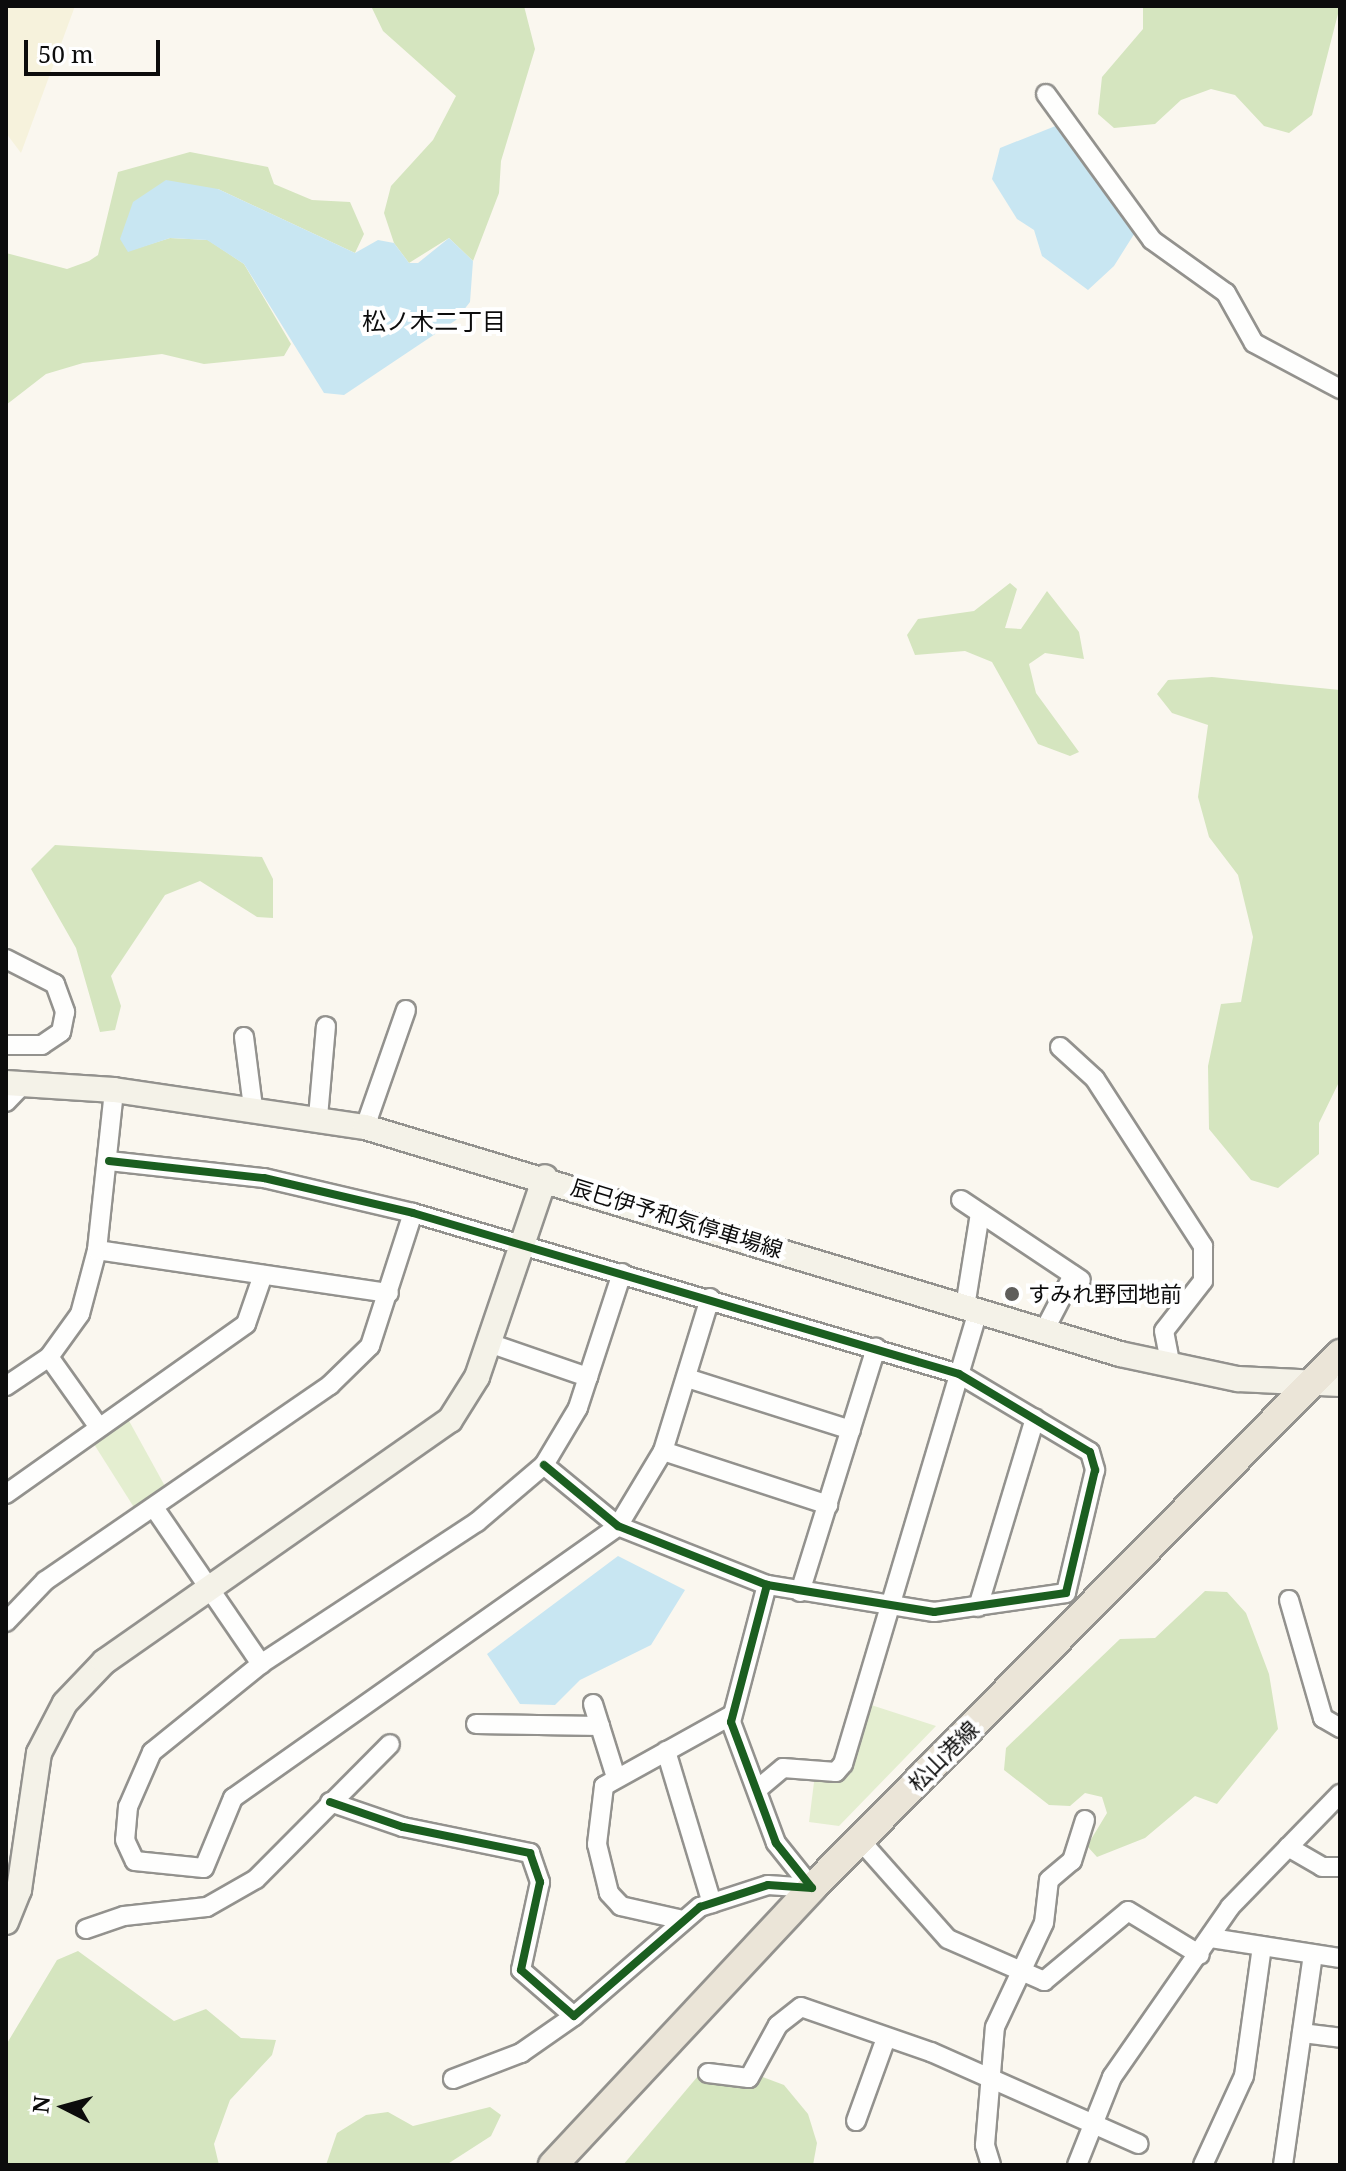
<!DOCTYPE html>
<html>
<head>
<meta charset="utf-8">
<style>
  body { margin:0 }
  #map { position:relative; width:1346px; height:2171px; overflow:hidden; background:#faf7ef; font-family:"Noto Serif","Noto Sans JP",serif }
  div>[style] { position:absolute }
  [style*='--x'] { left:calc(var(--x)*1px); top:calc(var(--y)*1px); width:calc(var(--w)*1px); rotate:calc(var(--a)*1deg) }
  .farmland>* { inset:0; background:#f6f2dc }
  .green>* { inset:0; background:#e4eed0 }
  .forest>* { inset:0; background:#d5e5bf }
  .water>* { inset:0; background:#c8e6f2 }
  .roads { filter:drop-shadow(2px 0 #93928e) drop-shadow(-2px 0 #93928e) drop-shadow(0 2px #93928e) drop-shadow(0 -2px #93928e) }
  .street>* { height:18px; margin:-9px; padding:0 9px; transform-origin:9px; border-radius:9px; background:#fefefd }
  .secondary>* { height:24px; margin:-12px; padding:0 12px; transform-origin:12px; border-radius:12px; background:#f4f2e8 }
  .primary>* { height:28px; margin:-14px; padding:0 14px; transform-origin:14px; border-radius:14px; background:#ebe5d8 }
  .cycleway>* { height:8px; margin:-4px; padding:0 4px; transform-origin:4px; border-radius:4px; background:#1b5e20 }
  .dots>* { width:22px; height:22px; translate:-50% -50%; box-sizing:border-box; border:4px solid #fff; border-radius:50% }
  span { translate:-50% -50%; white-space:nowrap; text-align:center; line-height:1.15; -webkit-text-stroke:8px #fff; paint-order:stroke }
  .street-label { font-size:22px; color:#0c0c0c }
  .poi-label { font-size:22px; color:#0c0c0c }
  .left { translate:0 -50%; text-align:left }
  .neighbourhood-label { font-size:24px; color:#0c0c0c }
  .frame { position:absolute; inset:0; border:8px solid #0c0c0c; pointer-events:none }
  .north { position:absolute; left:24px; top:2067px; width:80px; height:80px; -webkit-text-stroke:6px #fff; paint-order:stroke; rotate:276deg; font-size:22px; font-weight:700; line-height:32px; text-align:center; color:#0c0c0c }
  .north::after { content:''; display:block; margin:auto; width:28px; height:36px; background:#0c0c0c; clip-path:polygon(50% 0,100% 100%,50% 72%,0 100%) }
  .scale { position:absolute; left:24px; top:40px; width:136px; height:36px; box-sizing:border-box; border:4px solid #0c0c0c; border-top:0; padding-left:10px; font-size:24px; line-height:28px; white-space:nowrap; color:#0c0c0c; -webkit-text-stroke:6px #fff; paint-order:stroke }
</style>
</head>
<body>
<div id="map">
  <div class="farmland">
    <i style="clip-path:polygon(6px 6px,75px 6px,21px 153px,6px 133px)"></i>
  </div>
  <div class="green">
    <i style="clip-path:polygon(128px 1419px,166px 1488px,135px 1509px,92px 1441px)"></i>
    <i style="clip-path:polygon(865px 1703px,936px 1726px,839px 1826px,809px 1822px,815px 1774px,844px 1776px)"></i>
  </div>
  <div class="forest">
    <i style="clip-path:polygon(371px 6px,524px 6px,535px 49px,501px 161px,499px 193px,473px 261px,449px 238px,409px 263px,394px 243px,384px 213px,391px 186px,433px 140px,456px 96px,383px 31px)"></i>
    <i style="clip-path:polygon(1143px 6px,1340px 6px,1312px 115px,1289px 133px,1264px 126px,1235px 95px,1211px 89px,1181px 100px,1155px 124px,1114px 128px,1098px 114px,1102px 77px,1143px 29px)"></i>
    <i style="clip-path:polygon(190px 152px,268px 167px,274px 184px,312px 200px,350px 202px,364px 234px,355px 253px,218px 189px,128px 251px,170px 238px,208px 240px,244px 264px,291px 344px,284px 356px,204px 364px,162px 354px,83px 363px,46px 374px,6px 405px,6px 253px,67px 269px,89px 261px,98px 255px,118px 172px)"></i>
    <i style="clip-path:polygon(1010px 583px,1017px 589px,1005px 628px,1021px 629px,1047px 591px,1079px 632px,1084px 659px,1045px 653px,1029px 664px,1036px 693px,1079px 752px,1070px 756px,1038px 744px,992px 662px,965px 651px,915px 655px,907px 635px,918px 619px,974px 611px)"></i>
    <i style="clip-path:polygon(1212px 677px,1340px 690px,1340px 1080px,1319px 1123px,1319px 1154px,1278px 1188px,1251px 1180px,1209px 1129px,1208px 1066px,1221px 1004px,1241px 1002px,1253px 937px,1238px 875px,1209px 837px,1198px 797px,1208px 725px,1172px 713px,1157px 694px,1168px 680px)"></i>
    <i style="clip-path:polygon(55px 845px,262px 857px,273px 879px,273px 918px,257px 917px,200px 881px,165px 895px,111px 976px,121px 1006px,115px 1030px,100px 1032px,76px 948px,31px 869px)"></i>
    <i style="clip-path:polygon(1205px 1591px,1227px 1592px,1246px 1613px,1269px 1674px,1278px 1729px,1217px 1804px,1195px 1796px,1145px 1838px,1097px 1857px,1087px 1846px,1107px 1813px,1102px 1797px,1085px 1793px,1070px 1806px,1049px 1805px,1004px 1770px,1006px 1748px,1120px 1639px,1155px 1638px)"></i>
    <i style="clip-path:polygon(78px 1951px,174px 2021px,206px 2009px,241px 2038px,276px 2040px,272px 2055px,230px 2100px,214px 2144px,219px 2165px,6px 2165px,6px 2045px,57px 1960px)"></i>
    <i style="clip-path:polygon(755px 2074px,784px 2085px,808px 2114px,817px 2143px,813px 2165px,623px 2165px,698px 2076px)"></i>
    <i style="clip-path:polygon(490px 2107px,501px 2115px,491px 2136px,446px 2165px,326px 2165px,337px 2133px,366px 2115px,388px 2112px,413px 2126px)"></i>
  </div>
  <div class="water">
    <i style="clip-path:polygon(1058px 125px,1136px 231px,1114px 266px,1088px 290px,1042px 256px,1034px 230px,1017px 219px,992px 179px,1000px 148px)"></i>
    <i style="clip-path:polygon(166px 180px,218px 189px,355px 253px,378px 240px,394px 243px,409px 263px,418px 263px,449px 238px,473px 261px,470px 302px,456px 320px,344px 395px,324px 393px,244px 264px,207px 240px,170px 238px,128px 252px,120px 239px,133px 202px)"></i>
    <i style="clip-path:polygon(618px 1556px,685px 1590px,651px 1645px,580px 1680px,555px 1705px,520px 1704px,487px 1654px)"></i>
  </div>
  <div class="roads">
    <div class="street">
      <i style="--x:1046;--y:94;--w:180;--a:54"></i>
      <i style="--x:1152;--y:240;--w:91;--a:35.6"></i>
      <i style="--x:1226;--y:293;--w:57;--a:60.8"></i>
      <i style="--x:1254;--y:343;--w:98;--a:28.1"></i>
      <i style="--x:6;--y:959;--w:55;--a:27"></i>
      <i style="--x:55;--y:984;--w:30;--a:70"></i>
      <i style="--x:65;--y:1012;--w:20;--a:101"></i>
      <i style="--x:61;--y:1032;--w:23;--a:146"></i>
      <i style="--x:42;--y:1045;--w:36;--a:180"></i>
      <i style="--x:244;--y:1037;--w:71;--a:82.7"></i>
      <i style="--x:1060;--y:1047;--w:47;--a:42.4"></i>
      <i style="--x:1095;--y:1079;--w:199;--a:57.1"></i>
      <i style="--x:1203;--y:1246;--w:35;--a:90"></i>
      <i style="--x:1203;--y:1281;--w:63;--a:128"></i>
      <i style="--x:1164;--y:1331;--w:36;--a:79"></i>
      <i style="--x:6;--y:1102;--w:28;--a:-46"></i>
      <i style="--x:318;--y:1117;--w:91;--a:-85"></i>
      <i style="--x:365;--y:1127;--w:124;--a:-70.7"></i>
      <i style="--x:109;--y:1161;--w:156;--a:6.3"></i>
      <i style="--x:264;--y:1178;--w:153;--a:13.2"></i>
      <i style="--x:413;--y:1213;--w:569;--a:16.43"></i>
      <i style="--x:959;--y:1374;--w:152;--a:30.8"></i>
      <i style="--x:1090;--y:1452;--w:19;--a:74"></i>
      <i style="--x:1095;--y:1470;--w:126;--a:103.3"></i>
      <i style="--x:1066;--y:1593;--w:133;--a:171.8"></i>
      <i style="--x:934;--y:1612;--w:169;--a:-170.8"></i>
      <i style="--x:767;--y:1585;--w:160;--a:-158.4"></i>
      <i style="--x:618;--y:1526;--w:96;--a:-140.5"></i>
      <i style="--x:961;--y:1200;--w:144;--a:33.7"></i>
      <i style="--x:97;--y:1250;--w:295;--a:8.4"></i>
      <i style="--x:622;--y:1273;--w:142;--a:108.1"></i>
      <i style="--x:578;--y:1408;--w:66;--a:120.8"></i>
      <i style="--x:544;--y:1465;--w:88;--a:139.6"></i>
      <i style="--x:477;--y:1522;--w:258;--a:146.7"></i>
      <i style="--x:261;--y:1664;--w:140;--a:141.1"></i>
      <i style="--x:152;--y:1752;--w:60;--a:113.6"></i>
      <i style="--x:128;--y:1807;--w:33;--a:95"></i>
      <i style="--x:125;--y:1840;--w:23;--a:65"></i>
      <i style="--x:135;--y:1861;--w:69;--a:5.8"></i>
      <i style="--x:204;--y:1868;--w:76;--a:-67.5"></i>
      <i style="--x:233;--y:1798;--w:471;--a:-35.2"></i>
      <i style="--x:618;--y:1526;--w:87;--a:-59"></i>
      <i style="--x:663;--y:1451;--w:160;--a:-72.9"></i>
      <i style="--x:965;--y:1307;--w:95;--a:-80.9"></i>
      <i style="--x:1044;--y:1331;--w:63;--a:-62.6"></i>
      <i style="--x:489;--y:1343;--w:105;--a:19"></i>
      <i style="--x:49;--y:1357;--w:85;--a:54.6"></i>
      <i style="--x:687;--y:1378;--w:172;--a:17.6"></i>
      <i style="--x:6;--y:1386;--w:52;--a:-34"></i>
      <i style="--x:49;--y:1357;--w:53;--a:-54.2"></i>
      <i style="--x:80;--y:1314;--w:66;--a:-75.1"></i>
      <i style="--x:97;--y:1250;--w:161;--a:-83.9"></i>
      <i style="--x:663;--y:1451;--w:174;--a:18.1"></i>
      <i style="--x:6;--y:1494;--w:294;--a:-35.3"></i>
      <i style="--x:246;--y:1324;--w:52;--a:-70.9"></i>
      <i style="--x:155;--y:1509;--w:188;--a:55.6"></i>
      <i style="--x:800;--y:1592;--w:256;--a:-72.7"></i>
      <i style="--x:1289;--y:1600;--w:123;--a:73.9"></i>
      <i style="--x:1323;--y:1718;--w:20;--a:30"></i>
      <i style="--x:978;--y:1607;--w:197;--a:-73.2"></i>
      <i style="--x:6;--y:1622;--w:57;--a:-46.4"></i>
      <i style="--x:45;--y:1581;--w:346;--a:-34.5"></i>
      <i style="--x:330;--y:1385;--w:56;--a:-44.3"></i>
      <i style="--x:370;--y:1346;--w:140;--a:-72.1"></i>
      <i style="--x:593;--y:1704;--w:73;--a:72.6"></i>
      <i style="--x:476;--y:1724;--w:124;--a:0.9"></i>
      <i style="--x:666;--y:1751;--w:159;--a:73.2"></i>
      <i style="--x:759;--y:1788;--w:31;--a:-40"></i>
      <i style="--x:783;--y:1768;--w:53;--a:4.3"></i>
      <i style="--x:836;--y:1772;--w:11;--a:-49"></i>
      <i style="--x:843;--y:1764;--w:472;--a:-73.4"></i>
      <i style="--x:330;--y:1802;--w:77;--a:18.9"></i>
      <i style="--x:403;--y:1827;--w:130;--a:11.6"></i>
      <i style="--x:530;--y:1853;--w:31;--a:71"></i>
      <i style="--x:540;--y:1882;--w:90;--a:102.2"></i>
      <i style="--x:521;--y:1970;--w:70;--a:41"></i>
      <i style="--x:574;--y:2016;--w:167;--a:-40.9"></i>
      <i style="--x:700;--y:1907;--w:71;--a:-17.9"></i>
      <i style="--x:768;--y:1885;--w:44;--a:3.9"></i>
      <i style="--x:812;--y:1888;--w:58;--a:-128.7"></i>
      <i style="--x:776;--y:1843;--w:129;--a:-110.4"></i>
      <i style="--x:731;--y:1722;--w:142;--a:-75.3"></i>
      <i style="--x:860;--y:1840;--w:132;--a:48.4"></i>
      <i style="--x:948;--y:1939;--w:105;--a:23.6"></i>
      <i style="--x:1044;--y:1981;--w:109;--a:-39.8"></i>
      <i style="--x:1128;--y:1911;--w:84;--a:31.4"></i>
      <i style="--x:1288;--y:1847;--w:39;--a:30"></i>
      <i style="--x:1322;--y:1867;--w:18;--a:0"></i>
      <i style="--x:683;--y:1920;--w:64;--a:-167.3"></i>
      <i style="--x:621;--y:1906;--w:18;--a:-133"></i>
      <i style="--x:609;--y:1893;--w:50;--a:-103.8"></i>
      <i style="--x:597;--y:1844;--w:58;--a:-83.1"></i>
      <i style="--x:604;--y:1786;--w:146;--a:-29"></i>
      <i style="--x:86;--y:1929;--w:40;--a:-18.9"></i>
      <i style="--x:124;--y:1916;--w:83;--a:-6.2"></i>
      <i style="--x:207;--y:1907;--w:56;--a:-29.7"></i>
      <i style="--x:256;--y:1879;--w:190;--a:-45.2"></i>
      <i style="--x:1211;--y:1938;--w:131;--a:8.8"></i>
      <i style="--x:1302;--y:2033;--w:38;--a:7"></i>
      <i style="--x:708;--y:2073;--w:41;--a:7"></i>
      <i style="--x:749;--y:2078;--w:60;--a:-61.3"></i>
      <i style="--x:778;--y:2025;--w:29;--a:-38"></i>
      <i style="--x:801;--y:2007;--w:138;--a:19.1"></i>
      <i style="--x:931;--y:2052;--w:227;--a:23.9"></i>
      <i style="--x:453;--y:2079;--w:73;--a:-20.9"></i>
      <i style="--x:521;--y:2053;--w:65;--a:-34.9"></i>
      <i style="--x:856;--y:2121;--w:85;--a:-70.1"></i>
      <i style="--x:991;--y:2165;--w:21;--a:-107"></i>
      <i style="--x:985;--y:2145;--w:118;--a:-85.2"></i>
      <i style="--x:995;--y:2027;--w:115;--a:-64.8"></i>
      <i style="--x:1044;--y:1923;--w:43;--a:-83.4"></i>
      <i style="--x:1049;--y:1880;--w:30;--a:-40"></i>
      <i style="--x:1072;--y:1861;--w:43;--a:-72.4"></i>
      <i style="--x:1077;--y:2165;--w:95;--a:-68.3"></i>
      <i style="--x:1112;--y:2077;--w:207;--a:-55.2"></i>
      <i style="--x:1230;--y:1907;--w:158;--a:-45.8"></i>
      <i style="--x:1203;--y:2165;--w:98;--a:-65.3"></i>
      <i style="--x:1244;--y:2076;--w:131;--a:-82.1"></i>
      <i style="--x:1283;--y:2165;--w:213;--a:-81.9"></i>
    </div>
    <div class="secondary">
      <i style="--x:6;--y:1083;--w:108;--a:3.7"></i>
      <i style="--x:114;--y:1090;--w:254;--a:8.4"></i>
      <i style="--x:365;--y:1127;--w:788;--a:16.73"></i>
      <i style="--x:1120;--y:1354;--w:121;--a:12"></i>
      <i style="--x:1238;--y:1379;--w:102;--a:2.8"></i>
      <i style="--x:6;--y:1922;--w:35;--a:-68"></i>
      <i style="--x:19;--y:1890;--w:138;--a:-81.7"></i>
      <i style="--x:39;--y:1753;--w:56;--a:-62.5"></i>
      <i style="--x:65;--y:1703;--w:57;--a:-46.4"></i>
      <i style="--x:104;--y:1662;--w:422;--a:-35"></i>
      <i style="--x:450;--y:1420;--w:51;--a:-57.9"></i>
      <i style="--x:477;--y:1377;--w:211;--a:-71.2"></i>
    </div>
    <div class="primary">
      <i style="--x:553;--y:2165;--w:379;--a:-46.9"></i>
      <i style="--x:812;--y:1888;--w:751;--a:-45.32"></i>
    </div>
  </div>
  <div class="cycleway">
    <i style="--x:109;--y:1161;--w:156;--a:6.3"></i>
    <i style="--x:264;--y:1178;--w:153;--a:13.2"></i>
    <i style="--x:413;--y:1213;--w:569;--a:16.43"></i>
    <i style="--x:959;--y:1374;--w:152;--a:30.8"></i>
    <i style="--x:1090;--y:1452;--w:19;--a:74"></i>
    <i style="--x:1095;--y:1470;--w:126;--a:103.3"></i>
    <i style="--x:1066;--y:1593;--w:133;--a:171.8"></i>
    <i style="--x:934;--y:1612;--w:169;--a:-170.8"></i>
    <i style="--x:767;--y:1585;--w:160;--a:-158.4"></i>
    <i style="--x:618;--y:1526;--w:96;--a:-140.5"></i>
    <i style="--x:330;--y:1802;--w:77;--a:18.9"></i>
    <i style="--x:403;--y:1827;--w:130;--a:11.6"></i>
    <i style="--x:530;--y:1853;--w:31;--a:71"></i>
    <i style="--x:540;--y:1882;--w:90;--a:102.2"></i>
    <i style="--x:521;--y:1970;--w:70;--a:41"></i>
    <i style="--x:574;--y:2016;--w:167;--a:-40.9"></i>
    <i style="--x:700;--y:1907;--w:71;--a:-17.9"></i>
    <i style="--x:768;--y:1885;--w:44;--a:3.9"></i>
    <i style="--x:812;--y:1888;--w:58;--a:-128.7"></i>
    <i style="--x:776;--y:1843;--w:129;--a:-110.4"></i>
    <i style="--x:731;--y:1722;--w:142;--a:-75.3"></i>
  </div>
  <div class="dots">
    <i style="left:1012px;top:1294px;background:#5f5e5b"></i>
  </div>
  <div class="street-label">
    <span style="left:677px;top:1218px;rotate:17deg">辰巳伊予和気停車場線</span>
    <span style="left:943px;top:1756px;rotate:-45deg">松山港線</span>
  </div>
  <div class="poi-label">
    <span class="left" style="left:1028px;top:1294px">すみれ野団地前</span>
  </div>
  <div class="neighbourhood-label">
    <span style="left:434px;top:321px">松ノ木二丁目</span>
  </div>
  <div class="frame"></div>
  <div class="north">N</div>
  <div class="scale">50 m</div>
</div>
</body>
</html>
